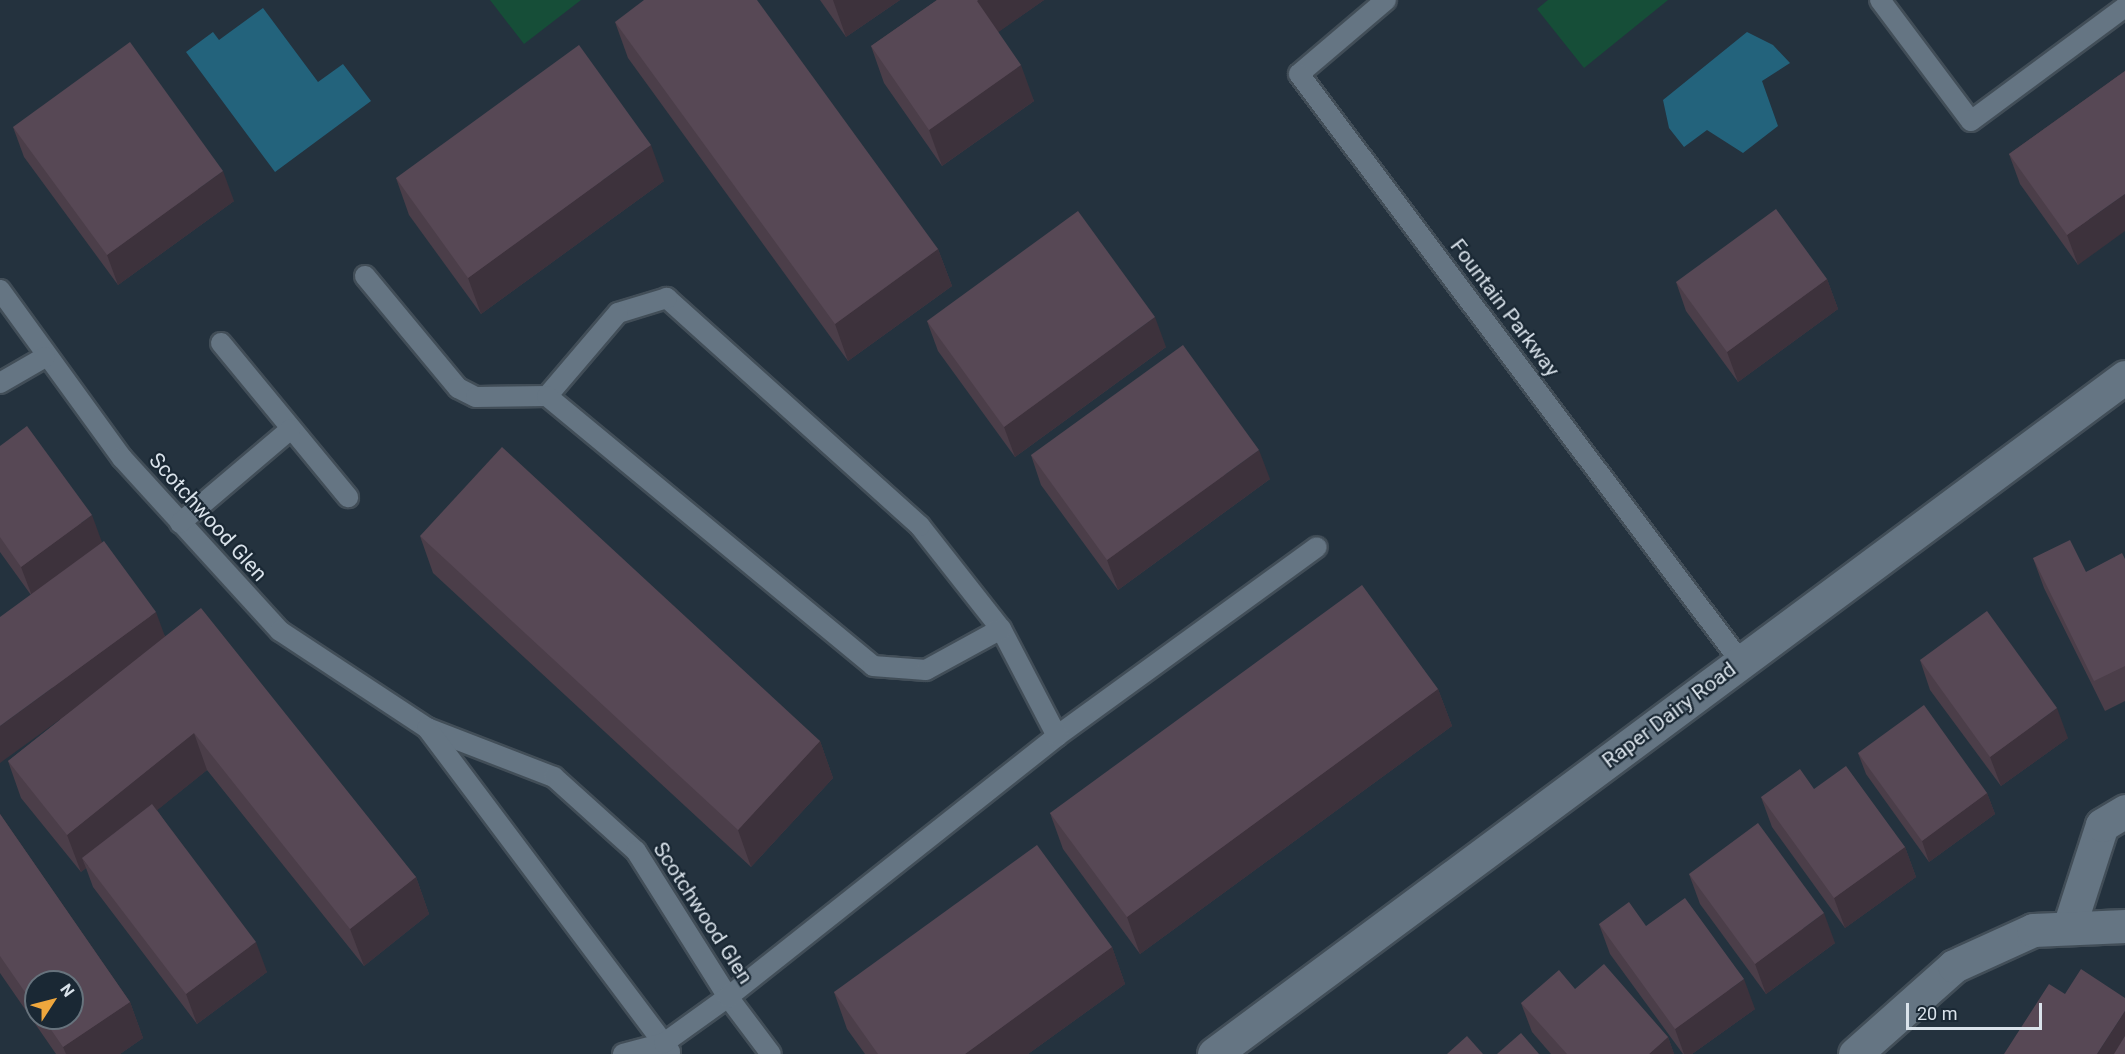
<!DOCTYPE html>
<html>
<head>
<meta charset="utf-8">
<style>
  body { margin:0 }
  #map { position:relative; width:2125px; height:1054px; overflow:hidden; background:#24323e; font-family:Roboto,sans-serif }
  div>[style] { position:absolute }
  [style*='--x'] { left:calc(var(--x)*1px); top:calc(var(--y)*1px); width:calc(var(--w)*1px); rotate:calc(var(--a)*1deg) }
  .green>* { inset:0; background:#164e38 }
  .water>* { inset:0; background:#23637c }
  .roads { filter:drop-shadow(2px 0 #424e58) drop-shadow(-2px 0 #424e58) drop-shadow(0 2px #424e58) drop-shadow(0 -2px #424e58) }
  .service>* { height:20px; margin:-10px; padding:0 10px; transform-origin:10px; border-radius:10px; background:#657583 }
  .minor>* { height:33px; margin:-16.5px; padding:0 16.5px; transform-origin:16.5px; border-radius:16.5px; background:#657583 }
  .tertiary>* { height:33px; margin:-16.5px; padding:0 16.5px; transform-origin:16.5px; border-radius:16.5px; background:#657583 }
  .wall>* { inset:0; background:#4b3e49 }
  .shaded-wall>* { inset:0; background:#3d323c }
  .building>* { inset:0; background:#574855 }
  span { translate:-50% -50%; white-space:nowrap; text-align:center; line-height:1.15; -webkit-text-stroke:4.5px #1a2834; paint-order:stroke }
  .street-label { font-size:21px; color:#dae3eb }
  .north { position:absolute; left:24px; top:970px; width:60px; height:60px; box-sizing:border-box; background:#1a2834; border:2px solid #67737d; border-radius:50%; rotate:54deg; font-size:16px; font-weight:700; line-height:24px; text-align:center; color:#dae3eb }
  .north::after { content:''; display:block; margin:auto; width:21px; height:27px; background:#efa73d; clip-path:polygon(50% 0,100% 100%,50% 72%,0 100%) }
  .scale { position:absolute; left:1906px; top:1003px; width:136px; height:27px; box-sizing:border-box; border:3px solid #dae3eb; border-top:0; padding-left:8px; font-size:18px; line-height:21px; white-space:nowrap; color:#dae3eb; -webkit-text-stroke:4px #1a2834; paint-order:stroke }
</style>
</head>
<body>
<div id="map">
  <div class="green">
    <i style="clip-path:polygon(490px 0,581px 0,524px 44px)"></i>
    <i style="clip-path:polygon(1548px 0,1668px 0,1584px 68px,1537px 9px)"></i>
  </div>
  <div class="water">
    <i style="clip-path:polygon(263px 8px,318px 82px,343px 64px,371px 101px,275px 172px,186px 52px,213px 32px,219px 40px)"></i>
    <i style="clip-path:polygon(1747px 32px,1773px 45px,1790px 63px,1762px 81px,1778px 126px,1743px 153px,1707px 130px,1684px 147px,1669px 128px,1663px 100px)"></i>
  </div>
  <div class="roads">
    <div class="service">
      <i style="--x:1386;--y:0;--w:114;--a:139.6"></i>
      <i style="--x:1299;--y:74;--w:736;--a:53.07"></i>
      <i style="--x:1880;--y:0;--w:151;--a:53.1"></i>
      <i style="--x:1971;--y:121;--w:192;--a:-36.5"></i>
      <i style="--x:365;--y:276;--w:146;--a:50.3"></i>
      <i style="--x:458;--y:388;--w:20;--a:27"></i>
      <i style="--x:476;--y:397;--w:71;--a:-0.8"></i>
      <i style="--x:0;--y:290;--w:208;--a:54"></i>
      <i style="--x:122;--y:458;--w:234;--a:47.6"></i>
      <i style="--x:280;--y:631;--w:176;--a:33.4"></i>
      <i style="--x:427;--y:728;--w:136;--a:21.1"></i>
      <i style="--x:554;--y:777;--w:110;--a:42.1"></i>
      <i style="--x:636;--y:851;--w:173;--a:57.8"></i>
      <i style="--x:728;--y:997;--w:71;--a:53"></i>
      <i style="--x:221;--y:343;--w:200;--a:50.5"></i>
      <i style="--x:0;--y:383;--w:52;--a:-30"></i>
      <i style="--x:180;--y:523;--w:145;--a:-40.3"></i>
      <i style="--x:427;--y:728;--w:405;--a:53.1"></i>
      <i style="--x:1057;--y:736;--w:321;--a:-36"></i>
      <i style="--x:623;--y:1054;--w:42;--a:-15"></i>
      <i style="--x:664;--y:1043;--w:79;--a:-35.7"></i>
      <i style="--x:728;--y:997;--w:420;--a:-38.4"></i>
      <i style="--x:1057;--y:736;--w:121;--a:-117.6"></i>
      <i style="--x:1001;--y:629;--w:131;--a:-128.2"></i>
      <i style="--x:920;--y:526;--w:341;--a:-138"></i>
      <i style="--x:667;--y:298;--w:51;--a:163"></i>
      <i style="--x:618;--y:313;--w:109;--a:130.5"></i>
      <i style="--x:547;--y:396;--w:423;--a:39.6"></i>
      <i style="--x:873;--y:666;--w:53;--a:4.3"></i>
      <i style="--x:926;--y:670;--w:85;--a:-28.7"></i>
    </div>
    <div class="minor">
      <i style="--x:2069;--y:927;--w:107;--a:-72.1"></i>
      <i style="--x:2102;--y:825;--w:27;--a:-31"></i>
      <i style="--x:1855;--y:1054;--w:132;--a:-41.6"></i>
      <i style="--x:1954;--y:966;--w:87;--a:-24.5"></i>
      <i style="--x:2033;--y:930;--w:92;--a:-2.5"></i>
    </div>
    <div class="tertiary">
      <i style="--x:1214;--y:1054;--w:1135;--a:-36.62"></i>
    </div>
  </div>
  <div class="wall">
    <i style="clip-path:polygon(820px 0,900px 0,846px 37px)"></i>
    <i style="clip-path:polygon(937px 0,1044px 0,998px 32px,1034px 101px,942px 166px,884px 83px,871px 46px)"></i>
    <i style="clip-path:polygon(615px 22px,938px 249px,952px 286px,848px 361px,628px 58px)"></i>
    <i style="clip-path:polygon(2125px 71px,2078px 265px,2020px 184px,2009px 154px)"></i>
    <i style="clip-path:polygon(13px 127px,234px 201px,118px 285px,24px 157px)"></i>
    <i style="clip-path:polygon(396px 178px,664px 181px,481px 314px,409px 215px)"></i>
    <i style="clip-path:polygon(1827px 279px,1838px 309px,1738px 382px,1686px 311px,1676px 282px)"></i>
    <i style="clip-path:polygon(927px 321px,1166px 347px,1015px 457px,938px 351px)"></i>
    <i style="clip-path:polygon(0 446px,102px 543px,165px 636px,416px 877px,429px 914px,364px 966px,207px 770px,157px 810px,267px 972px,197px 1024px,93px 887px,86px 868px,81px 872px,21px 798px,8px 761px,60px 720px,31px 595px,0 552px)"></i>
    <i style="clip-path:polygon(1031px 455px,1270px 479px,1118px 590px,1041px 485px)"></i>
    <i style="clip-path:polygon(420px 536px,820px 741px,833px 778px,751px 867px,433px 573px)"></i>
    <i style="clip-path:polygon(2033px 558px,2086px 572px,2125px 559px,2125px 701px,2105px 711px,2044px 588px)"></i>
    <i style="clip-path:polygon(1920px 660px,2068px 738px,2001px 786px,1930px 690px)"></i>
    <i style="clip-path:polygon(1438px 689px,1452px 726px,1140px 954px,1063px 849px,1050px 813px)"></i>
    <i style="clip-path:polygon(1858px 753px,1987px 793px,1995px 814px,1929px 862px,1866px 774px)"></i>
    <i style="clip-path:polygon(1814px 789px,1905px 847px,1916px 877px,1845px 928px,1772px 827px,1761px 797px)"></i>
    <i style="clip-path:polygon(evenodd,0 814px,130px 1002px,143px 1038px,120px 1054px,56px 1054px,0 973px,0 814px,36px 982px,72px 1018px,36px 1018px,36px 982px)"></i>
    <i style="clip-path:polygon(1689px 874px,1835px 943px,1766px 994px,1700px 904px)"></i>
    <i style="clip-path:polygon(1599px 924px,1646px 926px,1755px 1009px,1692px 1054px,1683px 1054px,1610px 954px)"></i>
    <i style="clip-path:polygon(1112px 947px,1125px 984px,1028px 1054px,865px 1054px,847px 1029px,834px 992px)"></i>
    <i style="clip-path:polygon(1575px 989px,1668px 1037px,1674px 1054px,1551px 1054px,1532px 1032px,1521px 1003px)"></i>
  </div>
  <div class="shaded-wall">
    <i style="clip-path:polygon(833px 0,900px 0,846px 37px)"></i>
    <i style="clip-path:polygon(978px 0,1044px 0,990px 38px,977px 1px)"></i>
    <i style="clip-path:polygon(1021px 65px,1034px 101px,942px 166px,929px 130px)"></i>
    <i style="clip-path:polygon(651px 145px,664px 181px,481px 314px,468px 278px)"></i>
    <i style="clip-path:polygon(223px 171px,234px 201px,118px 285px,107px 255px)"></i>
    <i style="clip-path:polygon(2125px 194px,2125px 231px,2078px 265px,2067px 235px)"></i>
    <i style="clip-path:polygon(938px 249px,952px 286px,848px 361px,835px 324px)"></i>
    <i style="clip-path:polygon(1827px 279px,1838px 309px,1738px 382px,1727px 352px)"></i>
    <i style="clip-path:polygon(1155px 317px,1166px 347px,1015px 457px,1004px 427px)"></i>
    <i style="clip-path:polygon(1259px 450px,1270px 479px,1118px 590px,1107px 560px)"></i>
    <i style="clip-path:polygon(92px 515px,103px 545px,32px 596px,21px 567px)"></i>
    <i style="clip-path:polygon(156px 612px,167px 642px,0 763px,0 726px)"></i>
    <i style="clip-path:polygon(1438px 689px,1452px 726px,1140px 954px,1127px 917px)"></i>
    <i style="clip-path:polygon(2057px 708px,2068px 738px,2001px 786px,1990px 757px)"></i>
    <i style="clip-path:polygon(194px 733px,207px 770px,88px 866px,82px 858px,86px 868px,81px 872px,67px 835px)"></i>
    <i style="clip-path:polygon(820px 741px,833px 778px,751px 867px,738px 830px)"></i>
    <i style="clip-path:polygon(1987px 793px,1995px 814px,1929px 862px,1922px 841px)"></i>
    <i style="clip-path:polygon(1905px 847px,1916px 877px,1845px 928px,1834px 898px)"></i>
    <i style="clip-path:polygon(416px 877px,429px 914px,364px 966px,350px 929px)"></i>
    <i style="clip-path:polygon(1824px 913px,1835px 943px,1766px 994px,1755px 964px)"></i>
    <i style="clip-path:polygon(256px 942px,267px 972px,197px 1024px,186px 994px)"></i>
    <i style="clip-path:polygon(1112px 947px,1125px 984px,1028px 1054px,965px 1054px)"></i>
    <i style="clip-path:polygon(1744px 979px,1755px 1009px,1692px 1054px,1684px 1054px,1675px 1029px)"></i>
    <i style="clip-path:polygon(130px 1002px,143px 1038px,120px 1054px,66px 1054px,63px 1047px)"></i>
    <i style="clip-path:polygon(2125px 1011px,2125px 1054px,2097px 1054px)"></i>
    <i style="clip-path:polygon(1668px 1037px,1674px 1054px,1649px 1054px)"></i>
  </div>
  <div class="building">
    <i style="clip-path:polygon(644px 0,757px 0,938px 249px,835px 324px,615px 22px)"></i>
    <i style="clip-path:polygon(937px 0,978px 0,977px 1px,1021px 65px,929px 130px,871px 46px)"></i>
    <i style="clip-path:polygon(130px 42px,223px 171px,107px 255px,13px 127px)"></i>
    <i style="clip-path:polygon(579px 45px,651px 145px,468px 278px,396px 178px)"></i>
    <i style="clip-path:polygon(2125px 71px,2125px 194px,2067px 235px,2009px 154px)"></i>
    <i style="clip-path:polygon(1776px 209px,1827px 279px,1727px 352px,1676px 282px)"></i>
    <i style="clip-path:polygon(1078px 211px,1155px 317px,1004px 427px,927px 321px)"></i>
    <i style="clip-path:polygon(1183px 345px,1259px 450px,1107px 560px,1031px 455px)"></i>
    <i style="clip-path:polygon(27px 426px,92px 515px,21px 567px,0 537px,0 446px)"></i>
    <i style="clip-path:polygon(502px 447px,820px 741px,738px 830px,420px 536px)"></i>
    <i style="clip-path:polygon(2070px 540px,2086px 572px,2122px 553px,2125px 559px,2125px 666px,2094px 681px,2033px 558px)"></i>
    <i style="clip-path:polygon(104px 541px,156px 612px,0 726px,0 617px)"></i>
    <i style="clip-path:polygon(1362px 585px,1438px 689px,1127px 917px,1050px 813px)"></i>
    <i style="clip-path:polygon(201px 608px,416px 877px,350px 929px,194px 733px,67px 835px,8px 761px)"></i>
    <i style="clip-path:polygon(1987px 611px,2057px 708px,1990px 757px,1920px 660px)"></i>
    <i style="clip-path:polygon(1924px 705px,1987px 793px,1922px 841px,1858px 753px)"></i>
    <i style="clip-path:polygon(1846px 766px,1905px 847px,1834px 898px,1761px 797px,1800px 769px,1814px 789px)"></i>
    <i style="clip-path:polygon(152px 804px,256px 942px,186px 994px,82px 858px)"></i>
    <i style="clip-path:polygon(0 814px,130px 1002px,63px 1047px,43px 1018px,72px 1018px,72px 982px,36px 982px,36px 1008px,0 956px)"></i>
    <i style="clip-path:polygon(1758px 823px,1824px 913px,1755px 964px,1689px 874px)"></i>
    <i style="clip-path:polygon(1037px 845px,1112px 947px,965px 1054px,878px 1054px,834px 992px)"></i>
    <i style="clip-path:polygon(1685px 898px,1744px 979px,1675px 1029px,1599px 924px,1629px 902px,1646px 926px)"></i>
    <i style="clip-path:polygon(1604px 964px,1668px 1037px,1649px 1054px,1567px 1054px,1521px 1003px,1559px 970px,1575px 989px)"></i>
    <i style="clip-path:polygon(2081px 969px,2125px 998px,2125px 1011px,2097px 1054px,2004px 1054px,2049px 984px,2065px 994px)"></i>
    <i style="clip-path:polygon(1521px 1033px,1539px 1054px,1497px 1054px)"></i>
    <i style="clip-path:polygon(1467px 1036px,1483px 1054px,1447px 1054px)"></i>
    <i style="clip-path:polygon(2125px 1036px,2125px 1054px,2114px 1054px)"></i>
  </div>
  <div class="street-label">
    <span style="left:1505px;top:308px;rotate:53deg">Fountain Parkway</span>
    <span style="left:208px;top:517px;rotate:48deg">Scotchwood Glen</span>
    <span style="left:1669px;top:715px;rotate:-37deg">Raper Dairy Road</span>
    <span style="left:703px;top:913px;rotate:57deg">Scotchwood Glen</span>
  </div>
  <div class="north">N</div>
  <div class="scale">20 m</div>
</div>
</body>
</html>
